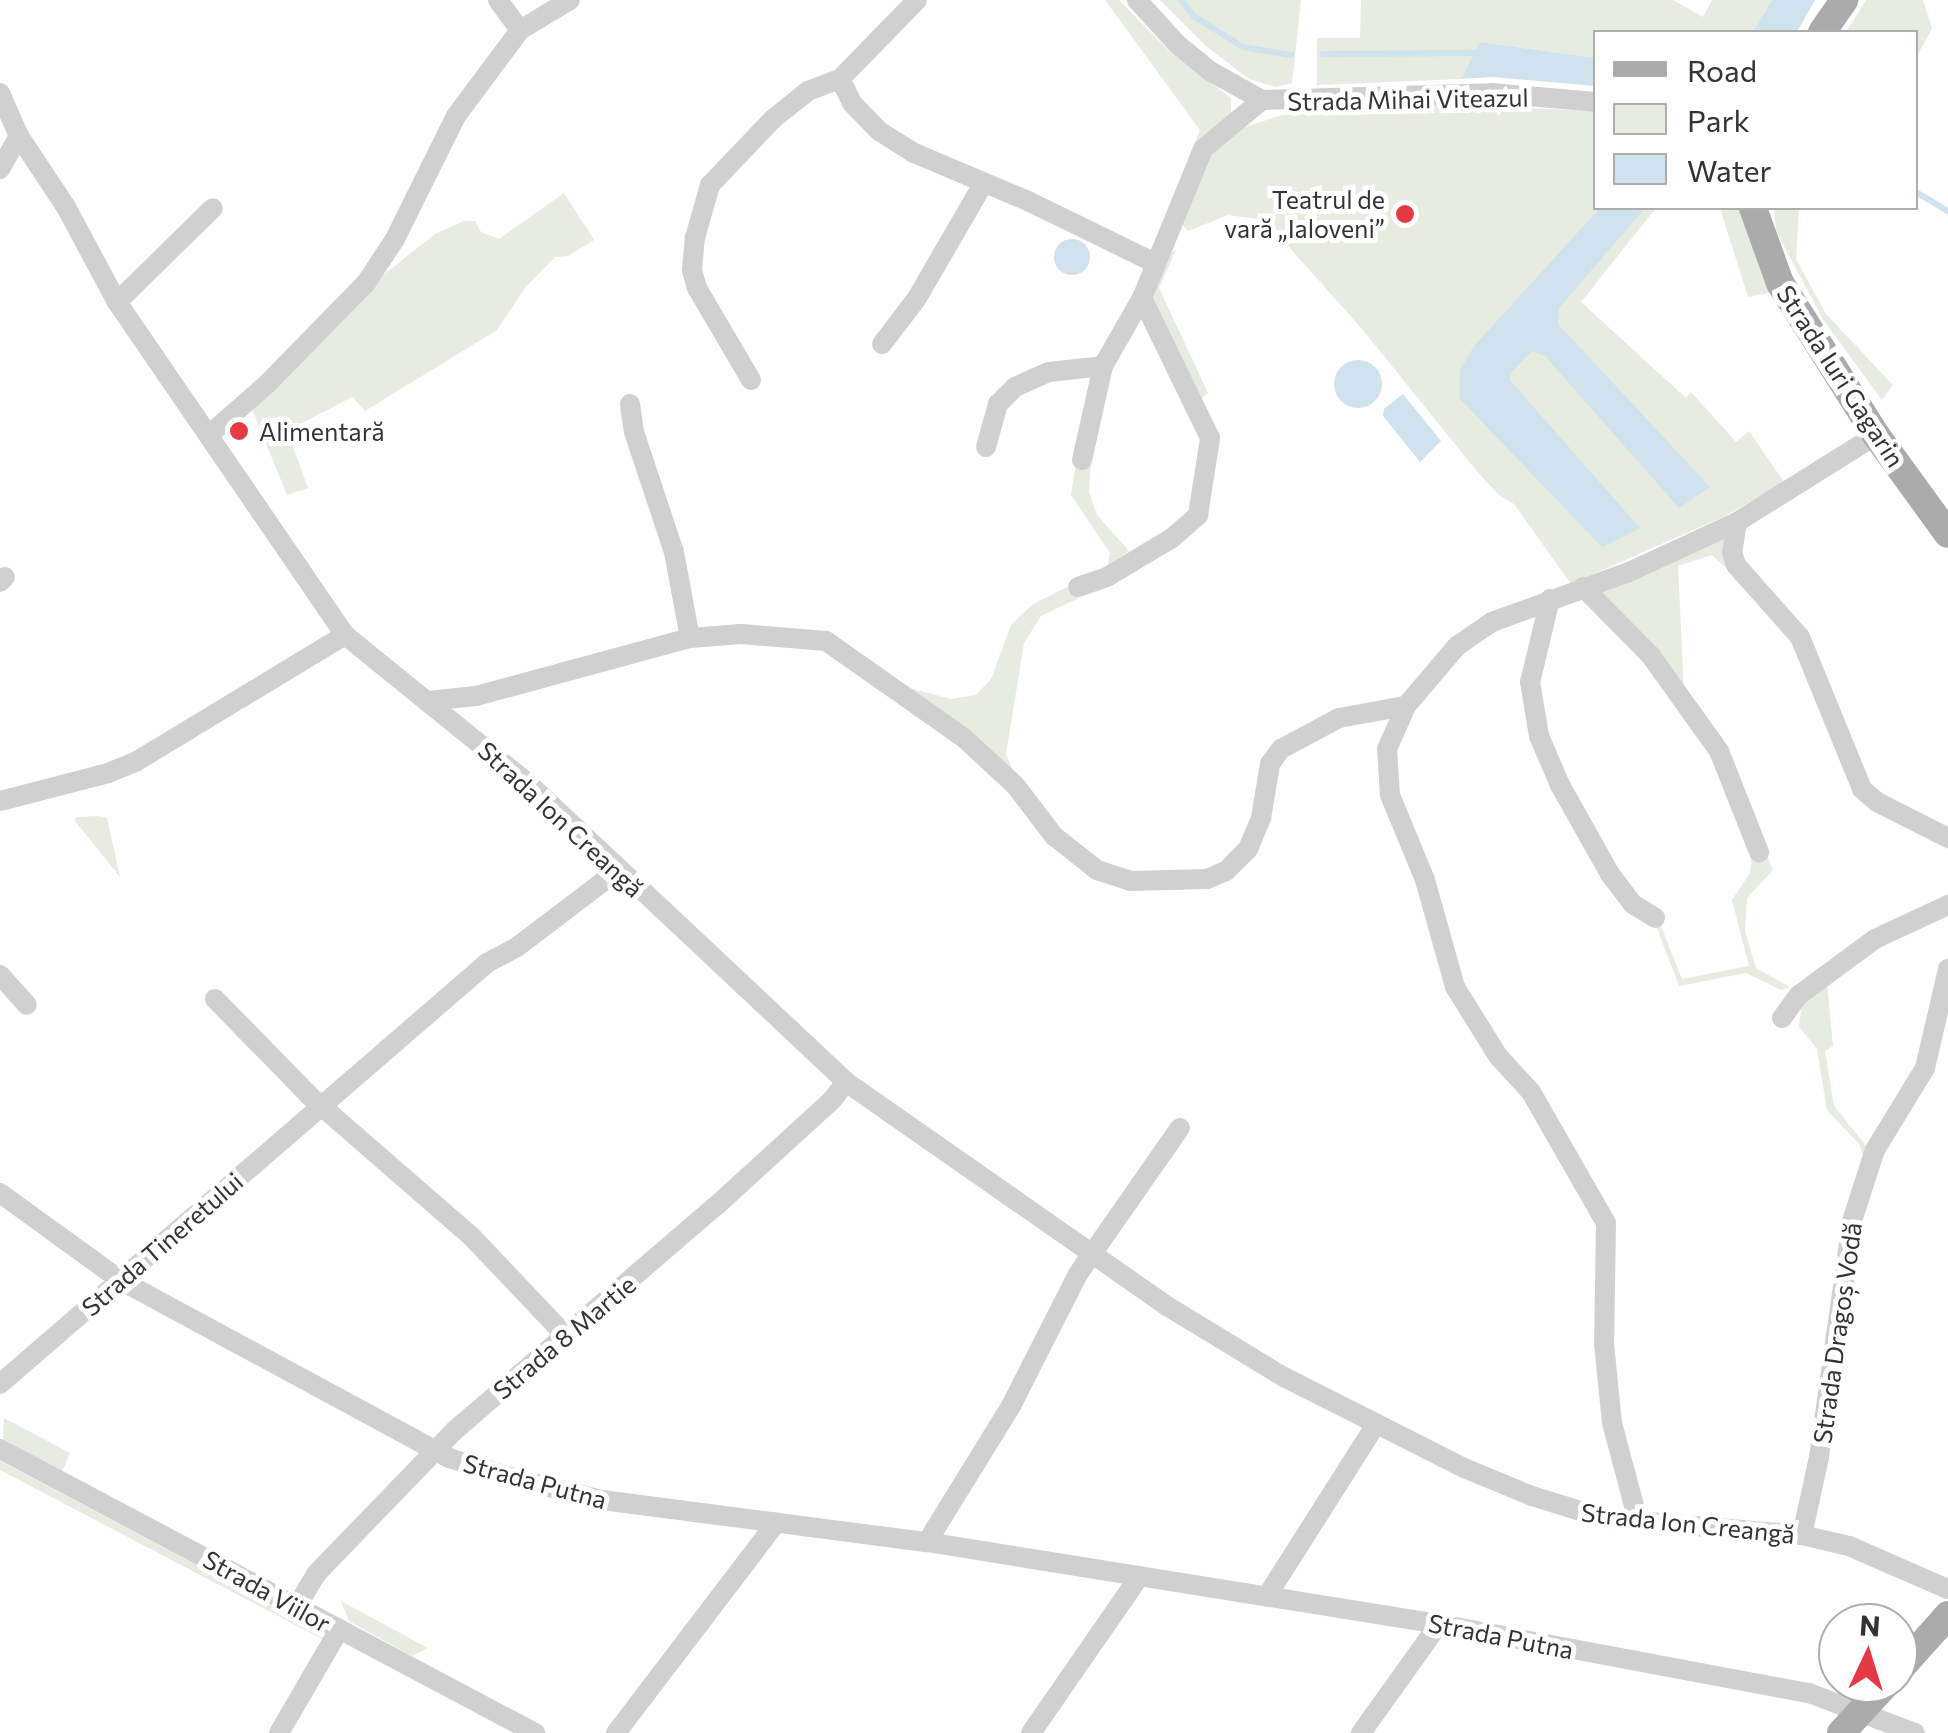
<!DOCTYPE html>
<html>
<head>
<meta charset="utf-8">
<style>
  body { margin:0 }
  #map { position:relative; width:1948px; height:1733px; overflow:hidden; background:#fff; font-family:Commissioner,sans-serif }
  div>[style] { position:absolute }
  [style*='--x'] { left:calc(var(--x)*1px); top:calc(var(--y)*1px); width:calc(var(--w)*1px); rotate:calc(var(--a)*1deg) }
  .green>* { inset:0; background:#e6ecdf }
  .water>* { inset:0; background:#cfe2ee }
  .round { border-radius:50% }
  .stream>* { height:6px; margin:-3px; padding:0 3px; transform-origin:3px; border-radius:3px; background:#cfe2ee }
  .minor>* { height:20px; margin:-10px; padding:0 10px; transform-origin:10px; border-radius:10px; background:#d0d0d0 }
  .major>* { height:28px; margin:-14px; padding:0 14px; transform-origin:14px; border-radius:14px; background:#ababab }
  .dots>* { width:28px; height:28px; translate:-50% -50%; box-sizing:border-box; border:5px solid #fff; border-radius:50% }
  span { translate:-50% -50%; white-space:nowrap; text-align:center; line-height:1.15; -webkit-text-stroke:10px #fff; paint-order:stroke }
  .street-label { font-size:25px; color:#333 }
  .poi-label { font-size:25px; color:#333 }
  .right { translate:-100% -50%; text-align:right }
  .left { translate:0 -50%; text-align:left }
  .legend { position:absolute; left:1593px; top:30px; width:325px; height:180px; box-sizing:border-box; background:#fff; border:2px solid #adadad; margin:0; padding:12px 18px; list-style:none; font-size:30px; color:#333 }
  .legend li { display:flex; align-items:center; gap:20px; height:50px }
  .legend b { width:50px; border:2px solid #adadad }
  .north { position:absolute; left:1818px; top:1603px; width:100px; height:100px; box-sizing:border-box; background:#fff; border:2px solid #adadad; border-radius:50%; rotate:4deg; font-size:28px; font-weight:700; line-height:40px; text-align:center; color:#333 }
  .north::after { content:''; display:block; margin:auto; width:35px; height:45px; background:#e63946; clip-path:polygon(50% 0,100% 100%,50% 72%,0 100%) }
</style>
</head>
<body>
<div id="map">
  <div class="green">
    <i style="clip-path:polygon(1105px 0,1119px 0,1168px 50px,1231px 98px,1231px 114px,1190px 154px,1200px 130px)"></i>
    <i style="clip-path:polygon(1160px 0,1301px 0,1292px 83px,1276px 87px,1249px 79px,1207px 47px)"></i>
    <i style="clip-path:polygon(1361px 0,1673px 0,1703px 17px,1712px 0,1772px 0,1753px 32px,1596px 32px,1595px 58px,1480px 42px,1461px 79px,1317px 85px,1317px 38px,1360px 38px)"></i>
    <i style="clip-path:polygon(1866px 0,1923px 0,1932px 28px,1916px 58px,1916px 32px,1846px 32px)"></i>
    <i style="clip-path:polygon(1443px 104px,1595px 111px,1596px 208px,1656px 208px,1581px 302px,1686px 398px,1691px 392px,1736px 442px,1749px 431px,1784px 482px,1725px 516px,1571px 584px,1514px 504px,1499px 495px,1475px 469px,1363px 330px,1265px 220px,1228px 215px,1188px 231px,1182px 224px,1212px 150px,1243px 128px,1282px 115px)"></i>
    <i style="clip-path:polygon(564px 193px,594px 240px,568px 256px,555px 257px,525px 288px,497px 330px,365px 411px,352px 397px,287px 431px,308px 488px,287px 495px,252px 409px,376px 281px,435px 234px,464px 221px,475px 221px,481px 232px,499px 239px)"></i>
    <i style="clip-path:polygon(1720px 208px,1743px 208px,1769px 293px,1748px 297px)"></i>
    <i style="clip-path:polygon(1774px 208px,1799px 208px,1796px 259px,1826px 314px,1893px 385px,1882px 400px,1824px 321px,1776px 231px)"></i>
    <i style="clip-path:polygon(1176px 250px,1159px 288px,1208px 393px,1198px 401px,1150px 298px,1168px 254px)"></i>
    <i style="clip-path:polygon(1077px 456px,1091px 458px,1089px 492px,1097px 515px,1129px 551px,1108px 565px,1110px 553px,1071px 495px)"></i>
    <i style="clip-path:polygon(1725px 534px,1727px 569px,1712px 555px,1678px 566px,1684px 694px,1626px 617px,1598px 591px)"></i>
    <i style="clip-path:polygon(1075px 583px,1079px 598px,1041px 616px,1024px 643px,1006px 754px,1012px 769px,909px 688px,951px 699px,976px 695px,991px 679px,1011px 625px,1033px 604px)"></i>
    <i style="clip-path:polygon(98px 816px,107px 818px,120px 877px,75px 821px,76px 817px)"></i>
    <i style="clip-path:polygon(1765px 851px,1773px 870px,1747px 898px,1745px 931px,1756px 968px,1790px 987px,1781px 990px,1746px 973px,1679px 986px,1655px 923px,1659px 921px,1682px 979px,1749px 966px,1732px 900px,1750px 873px,1752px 854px)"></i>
    <i style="clip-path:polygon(1827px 983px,1833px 1046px,1825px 1051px,1834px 1106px,1863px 1142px,1869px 1152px,1864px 1158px,1859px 1144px,1827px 1110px,1817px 1049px,1799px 1027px,1802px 1002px)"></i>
    <i style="clip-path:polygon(4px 1418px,70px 1453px,62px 1472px,3px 1439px)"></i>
    <i style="clip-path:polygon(0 1461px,316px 1628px,324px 1640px,0 1470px)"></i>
    <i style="clip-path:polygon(341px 1601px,400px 1633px,428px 1648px,412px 1656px,349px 1621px)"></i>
  </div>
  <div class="water">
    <i style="clip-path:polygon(1772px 0,1815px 0,1797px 32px,1753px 32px)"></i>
    <i style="clip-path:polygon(1480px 42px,1595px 58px,1595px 86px,1492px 77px,1461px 79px)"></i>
    <i style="clip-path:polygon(1600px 208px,1645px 208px,1559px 308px,1558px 324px,1710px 487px,1679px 508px,1545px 356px,1532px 351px,1511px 373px,1510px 380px,1640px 528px,1602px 547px,1459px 398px,1460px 370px,1474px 346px)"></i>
    <i class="round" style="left:1054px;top:239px;width:36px;height:36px"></i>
    <i class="round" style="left:1334px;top:360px;width:48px;height:48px"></i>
    <i style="clip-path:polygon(1403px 394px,1441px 441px,1420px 462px,1383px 416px,1384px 409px)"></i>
  </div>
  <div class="stream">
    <i style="--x:1181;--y:0;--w:22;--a:51"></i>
    <i style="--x:1195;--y:17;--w:57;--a:32"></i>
    <i style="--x:1243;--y:47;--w:49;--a:9.5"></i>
    <i style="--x:1323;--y:54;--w:159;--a:-0.4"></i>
    <i style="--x:1916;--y:192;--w:37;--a:31"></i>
  </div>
  <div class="minor">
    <i style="--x:498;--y:0;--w:37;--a:54"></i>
    <i style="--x:1137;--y:0;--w:59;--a:47.7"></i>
    <i style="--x:1177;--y:44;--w:43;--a:39.3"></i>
    <i style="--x:1210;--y:71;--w:60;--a:29.1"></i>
    <i style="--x:1262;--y:100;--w:230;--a:-1.7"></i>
    <i style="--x:1492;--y:93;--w:104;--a:4.9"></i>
    <i style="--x:840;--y:79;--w:27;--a:63"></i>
    <i style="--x:852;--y:103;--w:39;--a:46"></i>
    <i style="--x:879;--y:131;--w:39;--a:32"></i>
    <i style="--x:912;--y:152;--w:126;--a:22.9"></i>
    <i style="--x:1028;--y:201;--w:139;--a:26"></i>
    <i style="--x:0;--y:93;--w:47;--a:66.2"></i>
    <i style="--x:19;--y:136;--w:85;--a:56.5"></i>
    <i style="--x:66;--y:207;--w:108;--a:61.8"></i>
    <i style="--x:117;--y:302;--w:404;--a:55.6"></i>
    <i style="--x:345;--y:635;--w:238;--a:39"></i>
    <i style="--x:530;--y:785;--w:434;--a:43.2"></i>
    <i style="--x:846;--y:1082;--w:391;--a:34.9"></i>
    <i style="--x:1167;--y:1306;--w:137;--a:31.3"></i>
    <i style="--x:1284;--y:1377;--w:202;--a:26.8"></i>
    <i style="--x:1464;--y:1468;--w:74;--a:22.4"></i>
    <i style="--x:1532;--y:1496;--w:74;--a:17.2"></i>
    <i style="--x:1603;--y:1518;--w:200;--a:4.9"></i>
    <i style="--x:1802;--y:1535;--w:48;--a:13.2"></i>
    <i style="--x:1849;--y:1546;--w:108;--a:23.5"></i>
    <i style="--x:0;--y:169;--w:38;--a:-60"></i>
    <i style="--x:117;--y:302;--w:134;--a:-44.4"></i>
    <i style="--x:882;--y:344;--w:58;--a:-52.7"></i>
    <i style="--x:917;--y:298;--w:132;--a:-59.9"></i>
    <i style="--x:751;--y:380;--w:107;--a:-120.4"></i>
    <i style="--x:697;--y:288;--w:19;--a:-106"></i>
    <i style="--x:692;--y:270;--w:32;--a:-85"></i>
    <i style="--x:695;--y:238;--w:55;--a:-74.2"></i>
    <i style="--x:710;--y:185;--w:91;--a:-46.3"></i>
    <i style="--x:773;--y:119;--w:45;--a:-38.7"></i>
    <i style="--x:808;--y:91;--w:34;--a:-21"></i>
    <i style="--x:840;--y:79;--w:110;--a:-45.7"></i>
    <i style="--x:630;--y:404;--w:28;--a:82"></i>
    <i style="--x:634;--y:432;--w:126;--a:71.6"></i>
    <i style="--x:674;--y:552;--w:87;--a:79.5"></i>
    <i style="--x:209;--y:435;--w:77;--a:-41.3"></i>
    <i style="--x:267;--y:384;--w:141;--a:-45.6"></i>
    <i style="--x:366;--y:283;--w:53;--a:-56.6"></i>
    <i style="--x:395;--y:239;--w:137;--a:-63.6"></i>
    <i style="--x:456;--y:116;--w:107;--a:-53.3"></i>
    <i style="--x:520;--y:30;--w:58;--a:-31"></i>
    <i style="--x:986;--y:447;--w:45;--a:-74.4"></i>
    <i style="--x:998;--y:404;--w:24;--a:-45"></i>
    <i style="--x:1015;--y:387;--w:37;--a:-24"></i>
    <i style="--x:1049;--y:372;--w:54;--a:-6.3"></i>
    <i style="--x:1082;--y:460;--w:96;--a:-77.4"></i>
    <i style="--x:1103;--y:366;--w:78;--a:-60.2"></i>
    <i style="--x:1737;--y:522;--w:30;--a:99"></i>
    <i style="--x:1732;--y:552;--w:14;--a:73"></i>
    <i style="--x:1736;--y:565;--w:96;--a:48.4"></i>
    <i style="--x:1800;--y:637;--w:164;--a:67.8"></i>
    <i style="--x:1862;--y:789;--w:20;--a:41"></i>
    <i style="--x:1877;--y:802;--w:80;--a:26.9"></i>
    <i style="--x:0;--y:582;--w:7;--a:-45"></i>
    <i style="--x:1078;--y:587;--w:31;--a:-19"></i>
    <i style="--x:1107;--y:577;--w:76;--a:-31"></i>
    <i style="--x:1172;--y:538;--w:35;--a:-41"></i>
    <i style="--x:1198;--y:515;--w:78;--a:-81.1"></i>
    <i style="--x:1210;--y:438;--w:156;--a:-115.9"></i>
    <i style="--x:1142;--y:298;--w:161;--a:-67.7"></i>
    <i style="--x:1203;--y:149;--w:77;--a:-39.7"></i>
    <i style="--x:1583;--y:587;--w:97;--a:45.4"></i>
    <i style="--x:1651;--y:656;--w:117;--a:54.4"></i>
    <i style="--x:1719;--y:751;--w:109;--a:68.4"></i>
    <i style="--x:1550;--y:599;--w:85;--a:103.5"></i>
    <i style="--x:1530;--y:682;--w:55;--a:80.5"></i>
    <i style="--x:1539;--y:736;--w:53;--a:66.8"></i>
    <i style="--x:1560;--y:785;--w:102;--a:60.7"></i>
    <i style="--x:1610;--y:874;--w:38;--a:53"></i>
    <i style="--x:1633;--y:904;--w:26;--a:32"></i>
    <i style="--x:428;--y:701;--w:48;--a:-5.9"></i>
    <i style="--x:476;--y:696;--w:222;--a:-15.2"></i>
    <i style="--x:690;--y:638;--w:51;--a:-4.5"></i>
    <i style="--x:741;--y:634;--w:85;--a:4.7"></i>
    <i style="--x:826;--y:641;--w:169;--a:35.1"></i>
    <i style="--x:964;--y:738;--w:69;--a:42.7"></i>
    <i style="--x:1015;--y:785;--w:64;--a:52.6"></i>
    <i style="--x:1054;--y:836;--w:55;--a:38.3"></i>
    <i style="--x:1097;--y:870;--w:36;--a:18"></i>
    <i style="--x:1131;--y:881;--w:76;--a:-1.5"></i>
    <i style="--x:1207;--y:879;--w:21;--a:-23"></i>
    <i style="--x:1226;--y:871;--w:31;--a:-45"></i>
    <i style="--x:1248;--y:849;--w:34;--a:-67"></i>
    <i style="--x:1261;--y:818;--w:55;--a:-80.5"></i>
    <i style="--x:1270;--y:764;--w:19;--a:-54"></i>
    <i style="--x:1281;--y:749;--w:66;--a:-28.1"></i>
    <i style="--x:1339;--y:718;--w:68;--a:-10.2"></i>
    <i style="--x:1406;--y:706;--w:79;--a:-49.6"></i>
    <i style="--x:1457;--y:646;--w:42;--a:-34.4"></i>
    <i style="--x:1492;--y:622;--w:146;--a:-20.1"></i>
    <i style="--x:1629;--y:572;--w:119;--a:-24.8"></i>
    <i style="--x:1737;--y:522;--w:164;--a:-32"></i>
    <i style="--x:1406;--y:706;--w:47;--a:113.8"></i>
    <i style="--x:1387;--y:749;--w:46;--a:86.3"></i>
    <i style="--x:1390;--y:795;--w:92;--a:67.6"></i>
    <i style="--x:1425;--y:880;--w:111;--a:74.3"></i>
    <i style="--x:1455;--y:987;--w:81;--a:58.1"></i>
    <i style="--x:1498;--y:1056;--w:49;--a:47.5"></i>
    <i style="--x:1531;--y:1092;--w:151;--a:60.2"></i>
    <i style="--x:1606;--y:1223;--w:121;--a:90.9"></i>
    <i style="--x:1604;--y:1344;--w:79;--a:84.2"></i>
    <i style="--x:1612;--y:1423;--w:101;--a:75.1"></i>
    <i style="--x:0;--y:801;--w:112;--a:-14.5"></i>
    <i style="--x:108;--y:773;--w:31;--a:-22"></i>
    <i style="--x:137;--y:761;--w:243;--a:-31.2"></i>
    <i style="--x:0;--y:975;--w:40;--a:48"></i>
    <i style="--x:215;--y:999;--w:137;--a:45.6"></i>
    <i style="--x:311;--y:1097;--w:212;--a:41"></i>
    <i style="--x:471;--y:1236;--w:137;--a:46.5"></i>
    <i style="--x:1782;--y:1018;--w:29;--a:-54"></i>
    <i style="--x:1799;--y:995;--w:94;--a:-36.4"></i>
    <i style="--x:1875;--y:939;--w:81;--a:-25"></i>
    <i style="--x:0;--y:1193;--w:148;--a:35.9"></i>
    <i style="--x:120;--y:1280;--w:374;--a:28.4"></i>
    <i style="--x:449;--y:1458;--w:74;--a:17.2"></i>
    <i style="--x:520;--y:1480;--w:84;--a:13.7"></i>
    <i style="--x:602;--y:1500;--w:328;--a:7.4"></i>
    <i style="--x:927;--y:1542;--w:519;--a:9.1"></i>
    <i style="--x:1439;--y:1624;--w:376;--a:10.6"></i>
    <i style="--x:1809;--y:1693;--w:113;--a:20.7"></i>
    <i style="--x:0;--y:1384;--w:644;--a:-40.84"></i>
    <i style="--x:487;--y:963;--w:34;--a:-28"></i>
    <i style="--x:517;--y:947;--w:126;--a:-37.2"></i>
    <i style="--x:0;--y:1449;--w:606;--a:27.96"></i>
    <i style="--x:1802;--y:1535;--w:80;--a:-77.7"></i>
    <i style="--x:1819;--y:1457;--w:238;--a:-82"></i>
    <i style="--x:1852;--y:1221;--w:75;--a:-72.1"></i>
    <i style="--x:1875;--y:1150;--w:96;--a:-58.6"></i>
    <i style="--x:1925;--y:1068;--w:102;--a:-76.9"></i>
    <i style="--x:927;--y:1542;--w:160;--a:-58.3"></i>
    <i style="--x:1011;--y:1406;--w:148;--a:-63.1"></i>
    <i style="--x:1078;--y:1274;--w:178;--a:-55.1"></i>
    <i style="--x:1267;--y:1596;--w:204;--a:-57.6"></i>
    <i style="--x:297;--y:1606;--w:37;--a:-59"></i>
    <i style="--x:316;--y:1574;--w:199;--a:-46"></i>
    <i style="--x:454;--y:1431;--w:345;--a:-40.7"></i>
    <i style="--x:716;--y:1206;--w:157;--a:-42.4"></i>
    <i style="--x:832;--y:1100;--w:23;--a:-52"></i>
    <i style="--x:279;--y:1733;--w:119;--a:-59.8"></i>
    <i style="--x:616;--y:1733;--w:265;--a:-52.7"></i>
    <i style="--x:1031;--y:1733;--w:190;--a:-55.3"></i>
    <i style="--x:1361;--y:1733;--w:134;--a:-54.4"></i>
  </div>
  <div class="major">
    <i style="--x:1822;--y:32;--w:39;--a:-55"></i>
    <i style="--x:1753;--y:208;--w:80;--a:70.2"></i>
    <i style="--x:1780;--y:283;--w:180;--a:57.7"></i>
    <i style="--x:1876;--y:435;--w:122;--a:54"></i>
    <i style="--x:1898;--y:1671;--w:75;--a:-48.2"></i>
    <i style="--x:1841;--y:1733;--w:68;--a:-47.4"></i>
  </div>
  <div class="dots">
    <i style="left:1405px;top:214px;background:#e63946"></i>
    <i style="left:239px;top:431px;background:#e63946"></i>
  </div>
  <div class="street-label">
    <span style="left:1408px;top:99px;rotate:-1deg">Strada Mihai Viteazul</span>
    <span style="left:1841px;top:376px;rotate:57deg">Strada Iuri Gagarin</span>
    <span style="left:561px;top:819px;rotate:43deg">Strada Ion Creangă</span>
    <span style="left:162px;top:1244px;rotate:-41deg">Strada Tineretului</span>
    <span style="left:1837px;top:1333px;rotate:-82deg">Strada Dragoș Vodă</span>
    <span style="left:564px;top:1337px;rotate:-40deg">Strada 8 Martie</span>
    <span style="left:535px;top:1481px;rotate:15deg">Strada Putna</span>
    <span style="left:1688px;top:1523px;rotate:6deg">Strada Ion Creangă</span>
    <span style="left:267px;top:1591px;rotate:29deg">Strada Viilor</span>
    <span style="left:1501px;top:1636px;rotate:11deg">Strada Putna</span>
  </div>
  <div class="poi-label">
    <span class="right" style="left:1385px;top:214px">Teatrul de<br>vară „Ialoveni”</span>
    <span class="left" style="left:259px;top:431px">Alimentară</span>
  </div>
  <ul class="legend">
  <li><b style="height:12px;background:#ababab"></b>Road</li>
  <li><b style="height:28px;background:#e6ecdf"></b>Park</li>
  <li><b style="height:28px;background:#cfe2ee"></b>Water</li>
  </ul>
  <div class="north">N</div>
</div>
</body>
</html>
